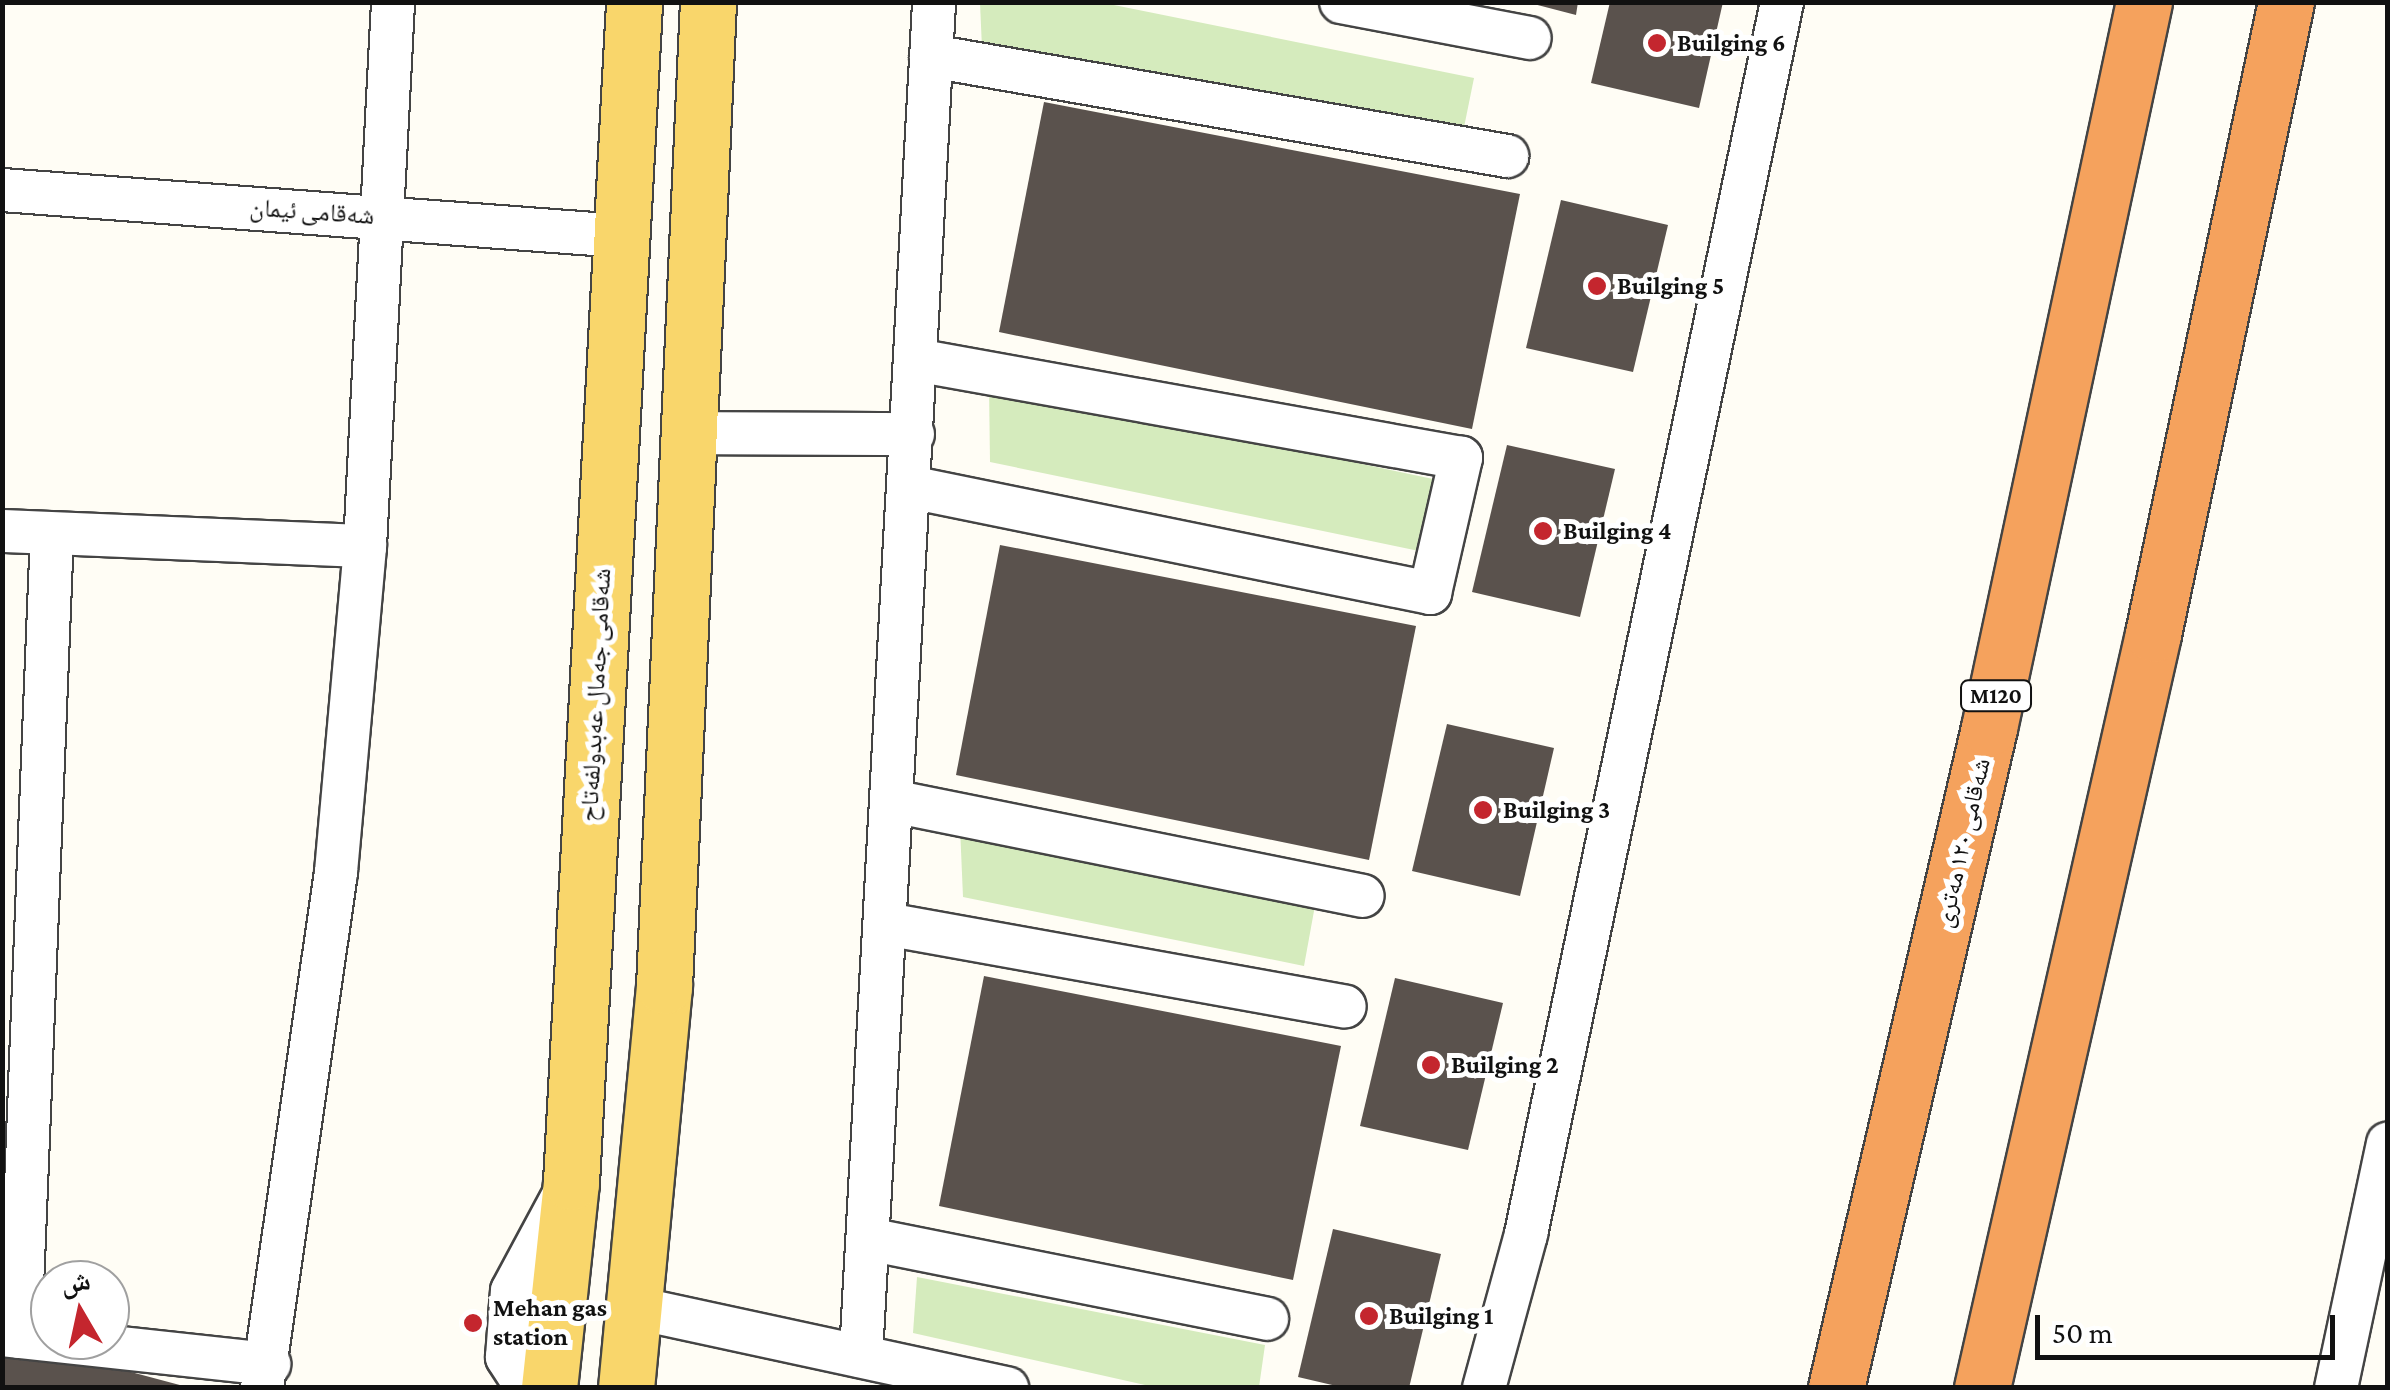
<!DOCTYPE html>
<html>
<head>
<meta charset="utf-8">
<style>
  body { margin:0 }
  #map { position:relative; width:2390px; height:1390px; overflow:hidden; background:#fffdf5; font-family:"Crimson Pro","Noto Naskh Arabic",serif }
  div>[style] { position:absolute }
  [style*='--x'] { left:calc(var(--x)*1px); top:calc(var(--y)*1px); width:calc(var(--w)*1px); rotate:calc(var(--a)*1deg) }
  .green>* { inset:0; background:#d5ebbd }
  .building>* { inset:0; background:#5a524d }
  .roads { filter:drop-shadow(2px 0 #444) drop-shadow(-2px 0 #444) drop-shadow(0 2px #444) drop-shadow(0 -2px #444) }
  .minor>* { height:42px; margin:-21px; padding:0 21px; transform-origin:21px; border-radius:21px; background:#fff }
  .major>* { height:55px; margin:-27.5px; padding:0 27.5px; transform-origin:27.5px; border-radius:27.5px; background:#f9d66b }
  .highway>* { height:55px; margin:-27.5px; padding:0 27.5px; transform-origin:27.5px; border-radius:27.5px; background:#f5a25d }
  .dots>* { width:28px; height:28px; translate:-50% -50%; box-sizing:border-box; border:5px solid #fff; border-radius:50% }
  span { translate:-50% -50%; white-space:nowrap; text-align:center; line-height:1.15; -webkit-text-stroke:10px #fff; paint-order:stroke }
  .shield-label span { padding:2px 8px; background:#fff; border:2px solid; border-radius:8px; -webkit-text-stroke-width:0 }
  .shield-label { font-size:22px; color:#111; font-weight:700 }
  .poi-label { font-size:25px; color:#111; font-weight:700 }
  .left { translate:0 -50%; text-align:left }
  .street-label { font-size:25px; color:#111 }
  .frame { position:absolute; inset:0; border:5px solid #111; pointer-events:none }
  .north { position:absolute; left:30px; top:1260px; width:100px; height:100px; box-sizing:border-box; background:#fff; border:2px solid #a0a0a0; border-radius:50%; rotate:351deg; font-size:28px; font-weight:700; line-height:40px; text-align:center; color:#111 }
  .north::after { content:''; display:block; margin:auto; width:35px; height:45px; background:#c4262e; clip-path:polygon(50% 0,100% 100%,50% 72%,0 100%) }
  .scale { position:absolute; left:2035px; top:1315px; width:300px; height:45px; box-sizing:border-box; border:5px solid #111; border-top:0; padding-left:12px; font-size:30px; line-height:35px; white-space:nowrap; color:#111; -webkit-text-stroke:8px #fff; paint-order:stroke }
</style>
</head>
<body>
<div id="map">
  <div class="green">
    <i style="clip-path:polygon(980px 3px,1104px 3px,1474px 78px,1461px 142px,982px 48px)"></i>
    <i style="clip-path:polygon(989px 385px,1433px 479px,1419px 551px,990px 462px)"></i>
    <i style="clip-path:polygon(960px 827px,1316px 900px,1304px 966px,963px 897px)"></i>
    <i style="clip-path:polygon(917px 1277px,1265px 1345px,1259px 1387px,1154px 1387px,913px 1333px)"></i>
  </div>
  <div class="building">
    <i style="clip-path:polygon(1526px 2px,1578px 2px,1576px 15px)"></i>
    <i style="clip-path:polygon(1610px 2px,1723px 2px,1699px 108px,1591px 83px)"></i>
    <i style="clip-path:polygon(1044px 102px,1520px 194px,1472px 429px,999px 332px)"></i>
    <i style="clip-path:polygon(1561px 200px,1668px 225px,1633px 372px,1526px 348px)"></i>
    <i style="clip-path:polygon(1507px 445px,1615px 469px,1580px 617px,1472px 592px)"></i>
    <i style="clip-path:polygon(1000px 545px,1416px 626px,1369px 860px,956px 775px)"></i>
    <i style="clip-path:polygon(1447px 724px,1554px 748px,1520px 896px,1412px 871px)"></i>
    <i style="clip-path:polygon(984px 976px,1341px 1046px,1293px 1280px,939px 1206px)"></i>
    <i style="clip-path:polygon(1395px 978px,1503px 1003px,1468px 1150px,1360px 1126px)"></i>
    <i style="clip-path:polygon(1333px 1229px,1441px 1254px,1409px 1388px,1345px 1388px,1298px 1377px)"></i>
    <i style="clip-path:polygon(2px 1358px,131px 1372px,191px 1388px,2px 1388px)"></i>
  </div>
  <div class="roads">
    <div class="minor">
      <i style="--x:1341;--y:2;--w:192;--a:10.8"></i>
      <i style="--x:931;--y:56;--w:585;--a:9.85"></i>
      <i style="--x:2;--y:190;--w:621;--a:4.25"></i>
      <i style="--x:686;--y:433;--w:227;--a:0.3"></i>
      <i style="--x:910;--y:487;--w:531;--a:11.52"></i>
      <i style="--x:1430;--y:593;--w:139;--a:-77.1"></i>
      <i style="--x:1461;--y:458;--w:554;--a:-169.81"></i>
      <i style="--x:2;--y:531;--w:363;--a:2.4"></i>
      <i style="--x:892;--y:801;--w:480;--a:11.4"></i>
      <i style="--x:886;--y:924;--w:466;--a:10.2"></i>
      <i style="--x:868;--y:1239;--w:407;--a:11.3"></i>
      <i style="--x:636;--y:1308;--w:380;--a:12.2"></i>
      <i style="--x:2;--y:1335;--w:269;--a:6.2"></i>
      <i style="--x:20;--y:1337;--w:804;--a:-87.72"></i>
      <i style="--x:861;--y:1356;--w:1356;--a:-86.91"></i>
      <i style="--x:262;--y:1388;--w:521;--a:-81.84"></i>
      <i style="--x:336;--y:872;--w:327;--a:-84.9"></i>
      <i style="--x:365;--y:546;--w:545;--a:-87.05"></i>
      <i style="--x:527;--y:1388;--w:37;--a:-123"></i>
      <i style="--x:507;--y:1357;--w:66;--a:-85.7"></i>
      <i style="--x:512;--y:1291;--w:108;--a:-61.8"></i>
      <i style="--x:1484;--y:1388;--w:160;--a:-74.7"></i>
      <i style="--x:1526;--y:1234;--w:1258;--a:-78.26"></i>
      <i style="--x:2336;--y:1388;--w:250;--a:-78"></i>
    </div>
    <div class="major">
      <i style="--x:549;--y:1388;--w:207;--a:-83.9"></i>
      <i style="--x:571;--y:1182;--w:1182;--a:-86.94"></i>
      <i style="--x:626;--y:1388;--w:404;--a:-84.6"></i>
      <i style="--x:664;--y:986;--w:985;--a:-87.44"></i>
    </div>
    <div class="highway">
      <i style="--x:1836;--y:1388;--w:678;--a:-76.95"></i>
      <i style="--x:1989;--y:728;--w:742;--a:-77.95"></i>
      <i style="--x:1982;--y:1388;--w:773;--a:-77.22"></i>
      <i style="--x:2153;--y:634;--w:646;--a:-78.12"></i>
    </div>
  </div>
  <div class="dots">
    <i style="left:1657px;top:43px;background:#c4262e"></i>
    <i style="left:1597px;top:286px;background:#c4262e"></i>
    <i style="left:1543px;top:531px;background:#c4262e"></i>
    <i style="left:1483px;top:810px;background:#c4262e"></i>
    <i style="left:1431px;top:1065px;background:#c4262e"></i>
    <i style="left:1369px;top:1316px;background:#c4262e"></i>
    <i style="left:473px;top:1323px;background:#c4262e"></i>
  </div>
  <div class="shield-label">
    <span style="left:1996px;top:696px">M120</span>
  </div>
  <div class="poi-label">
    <span class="left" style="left:1677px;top:43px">Builging 6</span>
    <span class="left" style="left:1617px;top:286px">Builging 5</span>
    <span class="left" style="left:1563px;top:531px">Builging 4</span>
    <span class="left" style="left:1503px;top:810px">Builging 3</span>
    <span class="left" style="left:1451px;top:1065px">Builging 2</span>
    <span class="left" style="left:493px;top:1323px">Mehan gas<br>station</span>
    <span class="left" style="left:1389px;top:1316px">Builging 1</span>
  </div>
  <div class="street-label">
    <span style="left:312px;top:212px;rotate:4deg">شەقامی ئیمان</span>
    <span style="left:596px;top:695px;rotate:-87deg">شەقامی جەمال عەبدولفەتاح</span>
    <span style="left:1963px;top:843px;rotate:-77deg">شەقامی ١٢٠ مەتری</span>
  </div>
  <div class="frame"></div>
  <div class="north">ش</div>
  <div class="scale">50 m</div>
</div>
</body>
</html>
